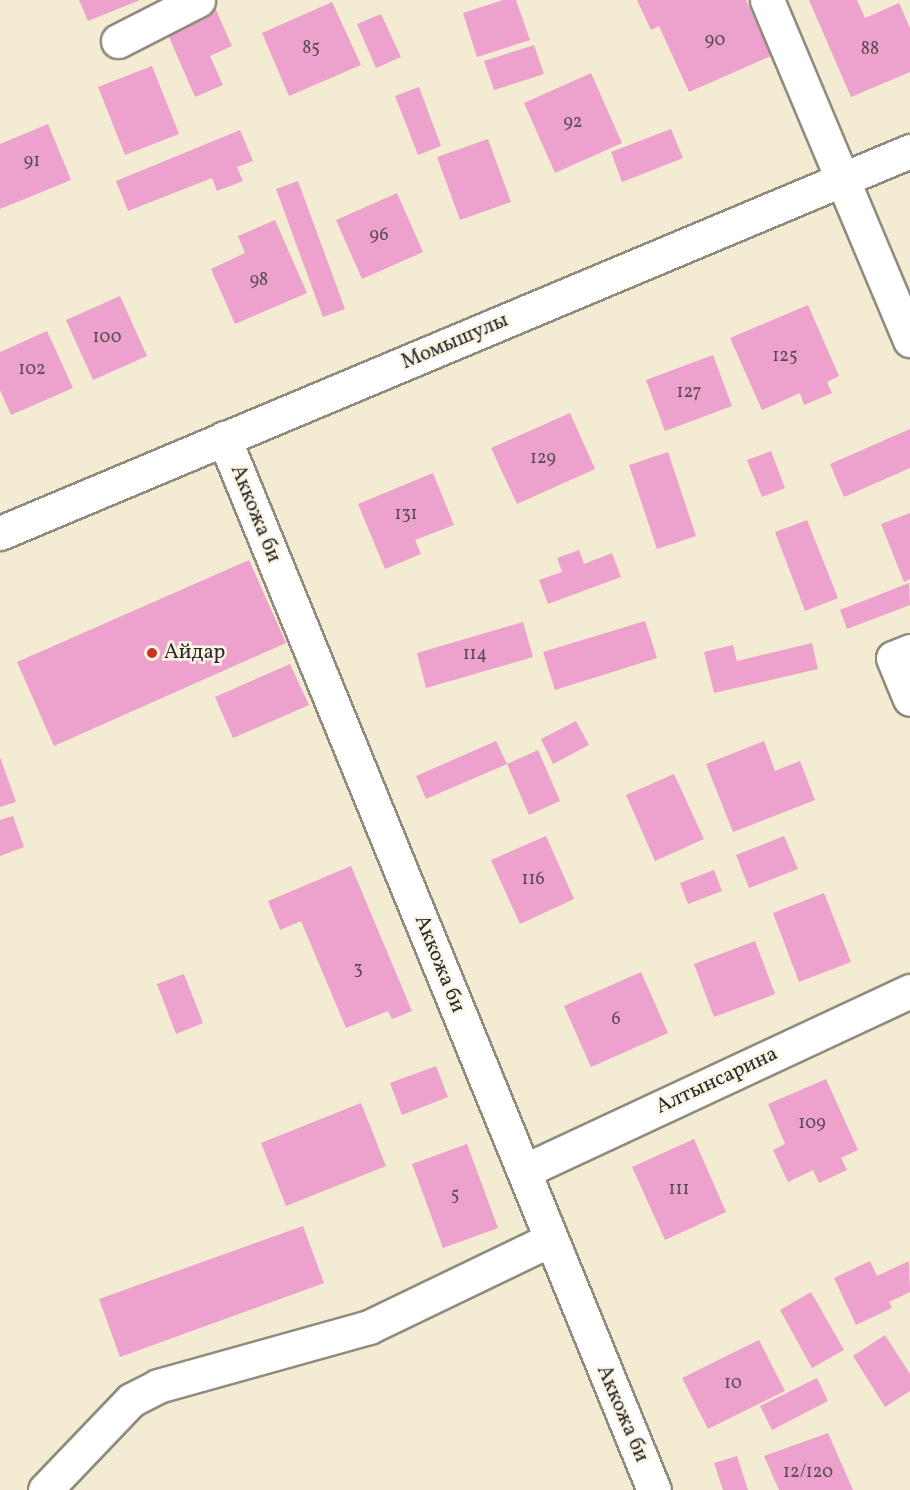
<!DOCTYPE html>
<html>
<head>
<meta charset="utf-8">
<style>
  body { margin:0 }
  #map { position:relative; width:910px; height:1490px; overflow:hidden; background:#f3ecd3; font-family:Vollkorn,serif }
  div>[style] { position:absolute }
  [style*='--x'] { left:calc(var(--x)*1px); top:calc(var(--y)*1px); width:calc(var(--w)*1px); rotate:calc(var(--a)*1deg) }
  .building>* { inset:0; background:#eca2cc }
  .roads { filter:drop-shadow(2px 0 #8f8c7f) drop-shadow(-2px 0 #8f8c7f) drop-shadow(0 2px #8f8c7f) drop-shadow(0 -2px #8f8c7f) }
  .minor>* { height:33px; margin:-16.5px; padding:0 16.5px; transform-origin:16.5px; border-radius:16.5px; background:#fff }
  .major>* { height:33px; margin:-16.5px; padding:0 16.5px; transform-origin:16.5px; border-radius:16.5px; background:#fff }
  .dots>* { width:16px; height:16px; translate:-50% -50%; box-sizing:border-box; border:3px solid #fcf5e5; border-radius:50% }
  span { translate:-50% -50%; white-space:nowrap; text-align:center; line-height:1.15; -webkit-text-stroke:5px #fcf5e5; paint-order:stroke }
  .number-label { font-size:18px; color:#5b4953 }
  .number-label span { -webkit-text-stroke-width:0 }
  .street-label { font-size:21px; color:#2b2b2b }
  .poi-label { font-size:21px; color:#2b2b2b }
  .left { translate:0 -50%; text-align:left }
</style>
</head>
<body>
<div id="map">
  <div class="building">
    <i style="clip-path:polygon(79px 0,140px 0,88px 21px)"></i>
    <i style="clip-path:polygon(503px 0,516px 0,530px 40px,477px 57px,463px 13px)"></i>
    <i style="clip-path:polygon(637px 0,746px 0,771px 56px,689px 92px,659px 26px,651px 30px)"></i>
    <i style="clip-path:polygon(809px 0,857px 0,865px 18px,899px 3px,910px 28px,910px 72px,851px 97px)"></i>
    <i style="clip-path:polygon(212px 1px,232px 46px,210px 56px,223px 85px,195px 97px,163px 23px)"></i>
    <i style="clip-path:polygon(332px 2px,361px 65px,289px 96px,262px 33px)"></i>
    <i style="clip-path:polygon(381px 14px,401px 57px,376px 68px,357px 24px)"></i>
    <i style="clip-path:polygon(534px 45px,544px 74px,494px 90px,484px 61px)"></i>
    <i style="clip-path:polygon(152px 66px,179px 134px,125px 155px,98px 87px)"></i>
    <i style="clip-path:polygon(591px 73px,622px 143px,555px 173px,524px 103px)"></i>
    <i style="clip-path:polygon(419px 87px,441px 146px,418px 155px,395px 96px)"></i>
    <i style="clip-path:polygon(48px 124px,71px 180px,0 209px,0 144px)"></i>
    <i style="clip-path:polygon(671px 129px,683px 158px,622px 182px,611px 152px)"></i>
    <i style="clip-path:polygon(240px 130px,253px 161px,237px 167px,243px 181px,217px 191px,212px 178px,128px 211px,116px 181px)"></i>
    <i style="clip-path:polygon(488px 139px,511px 202px,460px 220px,437px 157px)"></i>
    <i style="clip-path:polygon(298px 181px,345px 309px,323px 317px,276px 189px)"></i>
    <i style="clip-path:polygon(397px 193px,423px 252px,362px 279px,336px 220px)"></i>
    <i style="clip-path:polygon(275px 220px,307px 293px,235px 324px,211px 269px,245px 253px,238px 236px)"></i>
    <i style="clip-path:polygon(120px 296px,147px 356px,93px 380px,66px 320px)"></i>
    <i style="clip-path:polygon(808px 305px,839px 376px,827px 382px,832px 393px,804px 405px,800px 393px,762px 410px,730px 338px)"></i>
    <i style="clip-path:polygon(47px 331px,73px 388px,11px 415px,0 390px,0 352px)"></i>
    <i style="clip-path:polygon(713px 355px,732px 406px,665px 431px,646px 380px)"></i>
    <i style="clip-path:polygon(570px 413px,595px 469px,517px 504px,491px 448px)"></i>
    <i style="clip-path:polygon(910px 429px,910px 468px,844px 497px,830px 464px)"></i>
    <i style="clip-path:polygon(771px 451px,785px 488px,762px 497px,747px 460px)"></i>
    <i style="clip-path:polygon(668px 452px,696px 536px,657px 549px,629px 465px)"></i>
    <i style="clip-path:polygon(433px 473px,454px 525px,415px 540px,421px 554px,385px 569px,358px 504px)"></i>
    <i style="clip-path:polygon(910px 513px,910px 579px,904px 582px,881px 524px)"></i>
    <i style="clip-path:polygon(807px 520px,838px 598px,805px 611px,775px 532px)"></i>
    <i style="clip-path:polygon(579px 550px,584px 564px,612px 553px,621px 577px,548px 604px,539px 580px,562px 572px,557px 558px)"></i>
    <i style="clip-path:polygon(249px 560px,286px 643px,54px 746px,17px 662px)"></i>
    <i style="clip-path:polygon(909px 583px,910px 605px,847px 629px,840px 610px)"></i>
    <i style="clip-path:polygon(645px 621px,657px 658px,555px 690px,543px 652px)"></i>
    <i style="clip-path:polygon(523px 622px,533px 657px,426px 688px,417px 653px)"></i>
    <i style="clip-path:polygon(812px 643px,818px 669px,714px 693px,704px 652px,733px 645px,737px 661px)"></i>
    <i style="clip-path:polygon(290px 664px,309px 705px,233px 738px,215px 697px)"></i>
    <i style="clip-path:polygon(576px 721px,589px 745px,553px 764px,541px 739px)"></i>
    <i style="clip-path:polygon(496px 741px,507px 764px,426px 799px,416px 776px)"></i>
    <i style="clip-path:polygon(764px 741px,775px 771px,800px 761px,815px 800px,733px 832px,706px 764px)"></i>
    <i style="clip-path:polygon(538px 750px,560px 801px,529px 815px,507px 764px)"></i>
    <i style="clip-path:polygon(0 757px,16px 802px,0 807px)"></i>
    <i style="clip-path:polygon(674px 774px,704px 839px,655px 861px,626px 795px)"></i>
    <i style="clip-path:polygon(13px 816px,24px 847px,0 856px,0 820px)"></i>
    <i style="clip-path:polygon(546px 836px,574px 899px,520px 924px,491px 860px)"></i>
    <i style="clip-path:polygon(784px 836px,798px 869px,749px 888px,736px 855px)"></i>
    <i style="clip-path:polygon(351px 866px,412px 1011px,392px 1019px,388px 1011px,346px 1028px,301px 921px,280px 930px,268px 901px)"></i>
    <i style="clip-path:polygon(714px 870px,722px 891px,688px 904px,680px 883px)"></i>
    <i style="clip-path:polygon(824px 893px,851px 962px,799px 982px,773px 913px)"></i>
    <i style="clip-path:polygon(755px 941px,775px 994px,714px 1017px,694px 964px)"></i>
    <i style="clip-path:polygon(641px 972px,668px 1033px,591px 1067px,564px 1006px)"></i>
    <i style="clip-path:polygon(184px 974px,203px 1023px,176px 1034px,157px 984px)"></i>
    <i style="clip-path:polygon(436px 1066px,448px 1097px,402px 1115px,390px 1083px)"></i>
    <i style="clip-path:polygon(826px 1079px,858px 1150px,841px 1158px,847px 1170px,819px 1183px,813px 1170px,788px 1182px,773px 1150px,785px 1144px,768px 1104px)"></i>
    <i style="clip-path:polygon(361px 1103px,386px 1166px,286px 1206px,261px 1143px)"></i>
    <i style="clip-path:polygon(694px 1139px,726px 1212px,665px 1240px,632px 1167px)"></i>
    <i style="clip-path:polygon(467px 1144px,498px 1228px,443px 1248px,412px 1164px)"></i>
    <i style="clip-path:polygon(303px 1226px,324px 1283px,120px 1357px,99px 1299px)"></i>
    <i style="clip-path:polygon(870px 1261px,877px 1276px,909px 1261px,910px 1292px,889px 1302px,892px 1308px,856px 1325px,834px 1278px)"></i>
    <i style="clip-path:polygon(811px 1292px,844px 1350px,812px 1368px,780px 1310px)"></i>
    <i style="clip-path:polygon(885px 1335px,910px 1374px,910px 1391px,885px 1407px,853px 1356px)"></i>
    <i style="clip-path:polygon(759px 1340px,785px 1391px,708px 1429px,682px 1378px)"></i>
    <i style="clip-path:polygon(817px 1378px,828px 1401px,772px 1430px,760px 1406px)"></i>
    <i style="clip-path:polygon(828px 1433px,853px 1490px,779px 1490px,764px 1456px)"></i>
    <i style="clip-path:polygon(737px 1456px,748px 1490px,723px 1490px,714px 1463px)"></i>
  </div>
  <div class="roads">
    <div class="minor">
      <i style="--x:767;--y:0;--w:369;--a:67.2"></i>
      <i style="--x:118;--y:41;--w:90;--a:-27.1"></i>
      <i style="--x:224;--y:438;--w:1136;--a:67.77"></i>
      <i style="--x:910;--y:651;--w:18;--a:158"></i>
      <i style="--x:893;--y:658;--w:44;--a:67.5"></i>
      <i style="--x:524;--y:1171;--w:426;--a:-25"></i>
      <i style="--x:45;--y:1490;--w:124;--a:-46.3"></i>
      <i style="--x:131;--y:1400;--w:30;--a:-27"></i>
      <i style="--x:158;--y:1386;--w:219;--a:-15.6"></i>
      <i style="--x:369;--y:1327;--w:201;--a:-25.7"></i>
    </div>
    <div class="major">
      <i style="--x:0;--y:533;--w:987;--a:-22.77"></i>
    </div>
  </div>
  <div class="dots">
    <i style="left:152px;top:653px;background:#c8321e"></i>
  </div>
  <div class="number-label">
    <span style="left:715px;top:41px">90</span>
    <span style="left:311px;top:49px">85</span>
    <span style="left:870px;top:50px">88</span>
    <span style="left:573px;top:123px">92</span>
    <span style="left:32px;top:162px">91</span>
    <span style="left:379px;top:236px">96</span>
    <span style="left:259px;top:281px">98</span>
    <span style="left:107px;top:338px">100</span>
    <span style="left:785px;top:357px">125</span>
    <span style="left:32px;top:370px">102</span>
    <span style="left:689px;top:393px">127</span>
    <span style="left:543px;top:459px">129</span>
    <span style="left:406px;top:515px">131</span>
    <span style="left:475px;top:655px">114</span>
    <span style="left:533px;top:880px">116</span>
    <span style="left:358px;top:970px">3</span>
    <span style="left:616px;top:1020px">6</span>
    <span style="left:812px;top:1124px">109</span>
    <span style="left:679px;top:1190px">111</span>
    <span style="left:455px;top:1196px">5</span>
    <span style="left:733px;top:1384px">10</span>
    <span style="left:808px;top:1473px">12/120</span>
  </div>
  <div class="street-label">
    <span style="left:455px;top:342px;rotate:-23deg">Момышулы</span>
    <span style="left:255px;top:514px;rotate:68deg">Аккожа би</span>
    <span style="left:439px;top:964px;rotate:68deg">Аккожа би</span>
    <span style="left:717px;top:1081px;rotate:-25deg">Алтынсарина</span>
    <span style="left:622px;top:1414px;rotate:67deg">Аккожа би</span>
  </div>
  <div class="poi-label">
    <span class="left" style="left:164px;top:653px">Айдар</span>
  </div>
</div>
</body>
</html>
